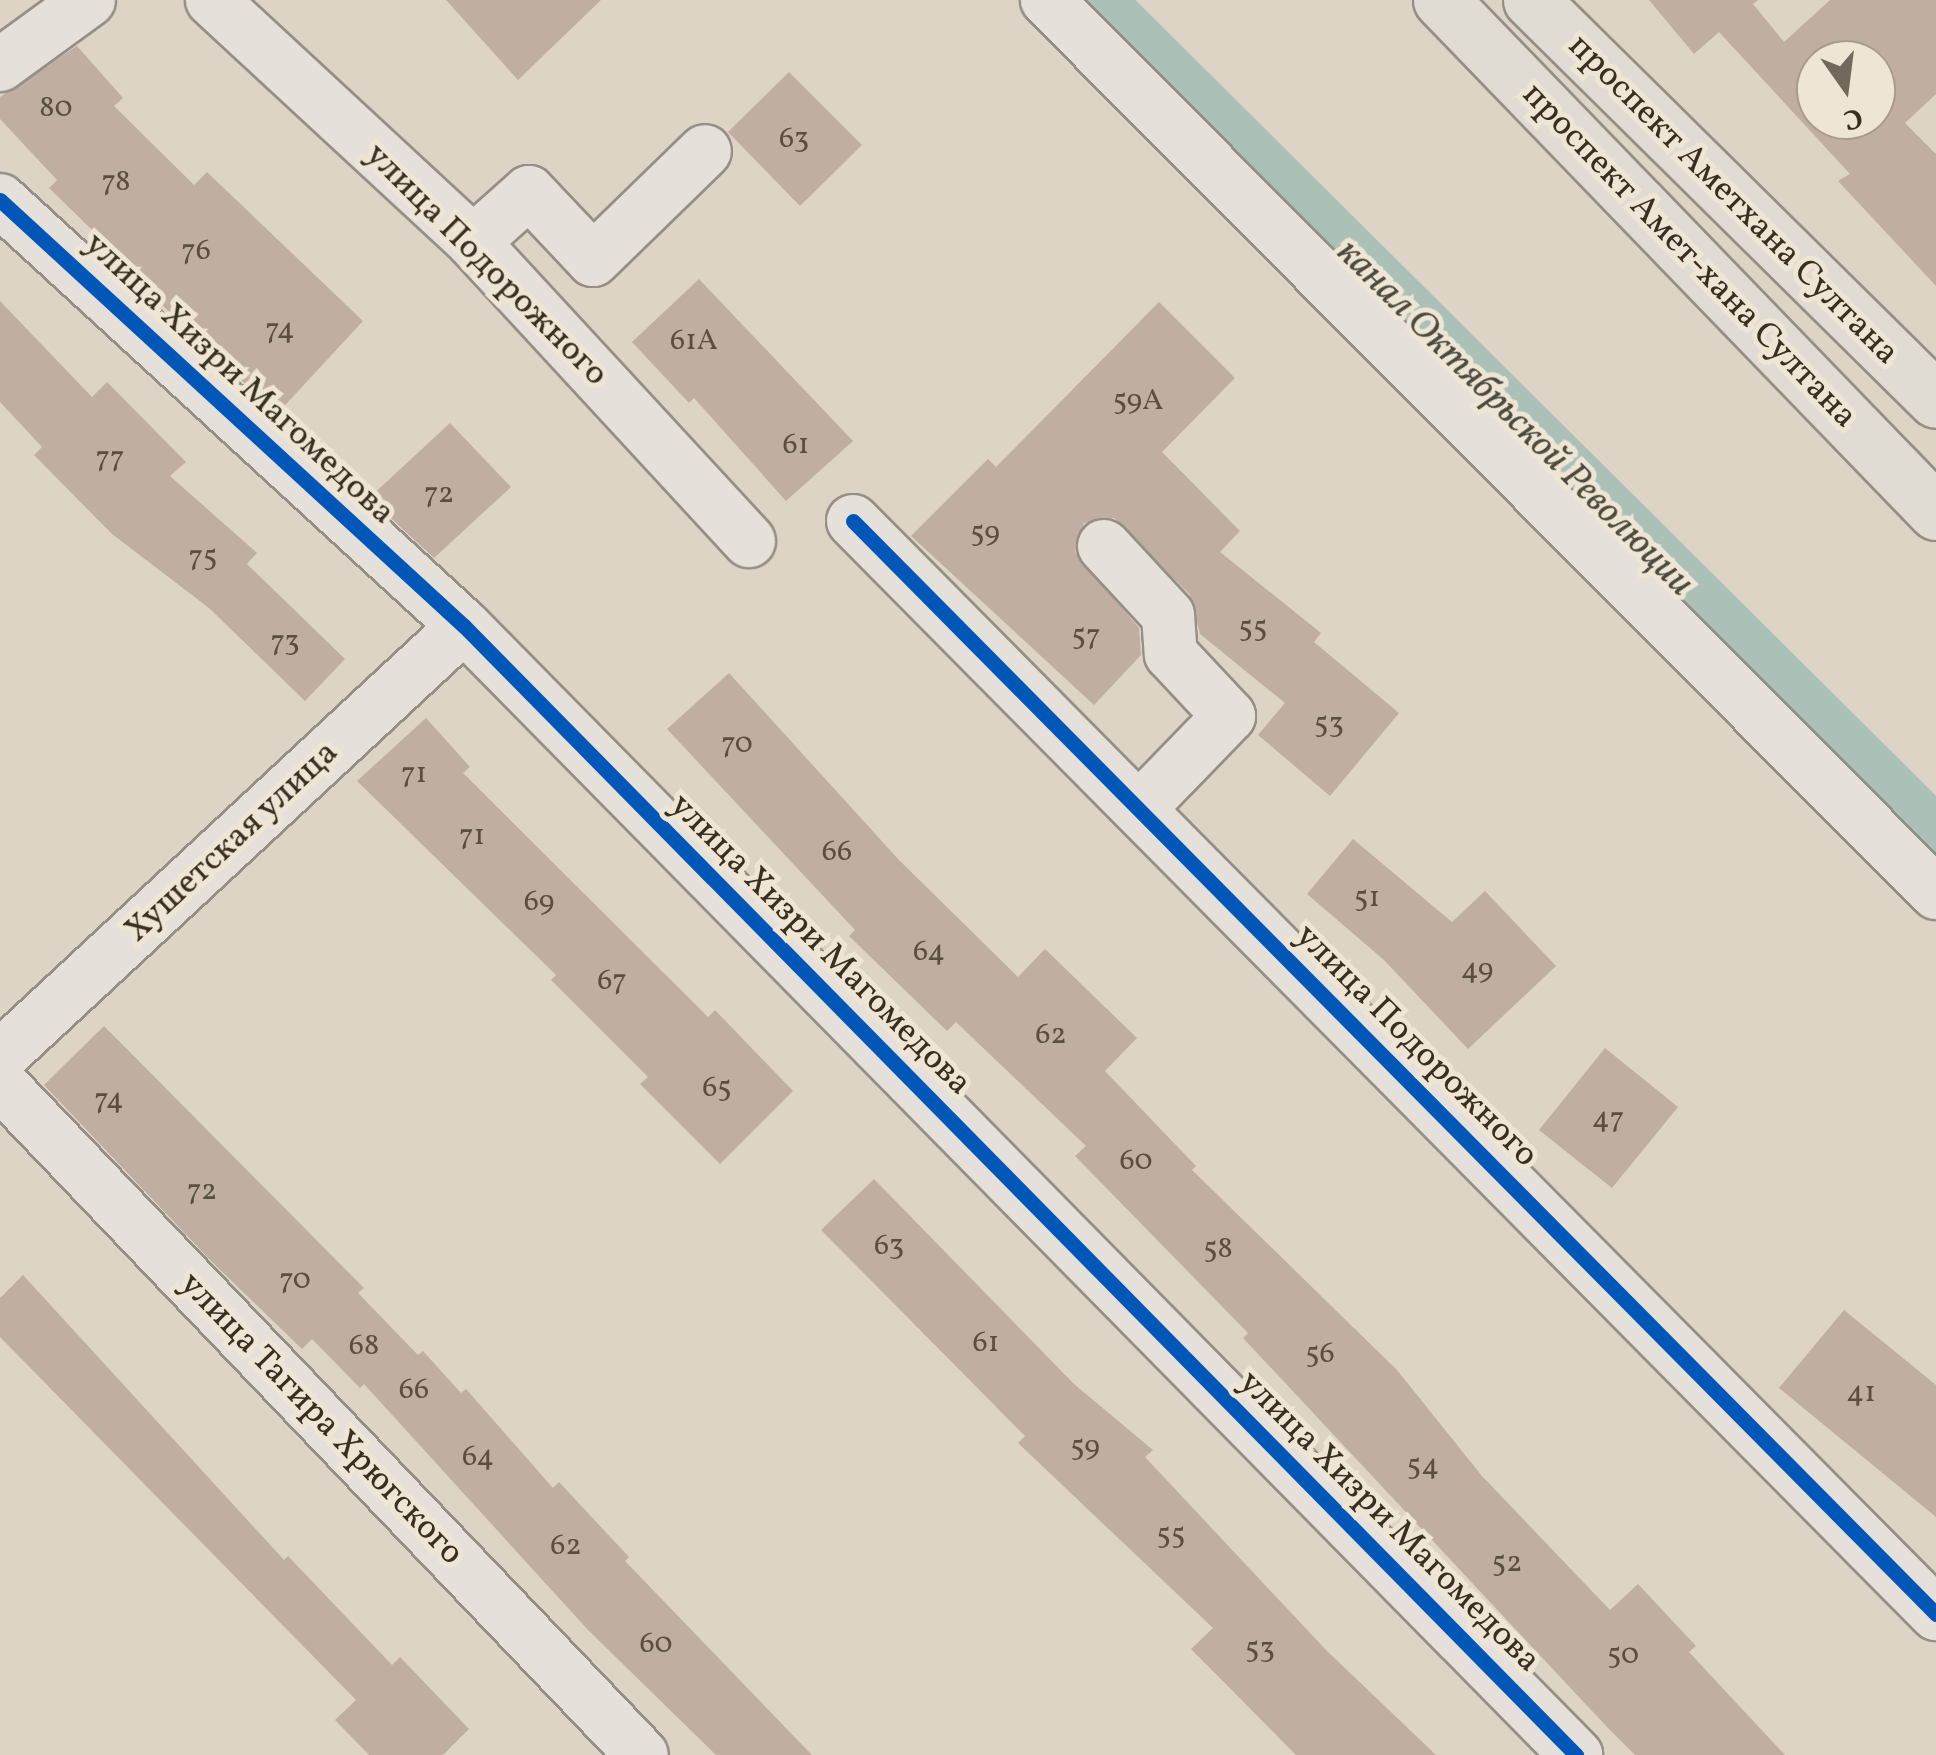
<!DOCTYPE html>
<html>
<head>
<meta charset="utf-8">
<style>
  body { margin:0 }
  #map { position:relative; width:1936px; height:1755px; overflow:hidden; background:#ddd4c6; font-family:Vollkorn,serif }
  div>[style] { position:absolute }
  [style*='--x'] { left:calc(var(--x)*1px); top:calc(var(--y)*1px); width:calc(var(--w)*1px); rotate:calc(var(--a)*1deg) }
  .canal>* { height:60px; margin:-30px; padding:0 30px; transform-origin:30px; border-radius:30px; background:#abc1b8 }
  .building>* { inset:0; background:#c0aea3 }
  .roads { filter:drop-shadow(2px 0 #968f86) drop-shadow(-2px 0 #968f86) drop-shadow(0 2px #968f86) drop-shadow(0 -2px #968f86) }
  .street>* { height:52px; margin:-26px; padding:0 26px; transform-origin:26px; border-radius:26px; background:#e5e1da }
  .primary>* { height:55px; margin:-27.5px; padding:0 27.5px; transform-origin:27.5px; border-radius:27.5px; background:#e0dbd3 }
  .cycleway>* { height:15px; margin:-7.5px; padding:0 7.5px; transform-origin:7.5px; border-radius:7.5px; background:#0057b8 }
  span { translate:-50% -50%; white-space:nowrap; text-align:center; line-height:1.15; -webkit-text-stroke:10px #efe5d4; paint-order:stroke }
  .number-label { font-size:30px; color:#5a4e42 }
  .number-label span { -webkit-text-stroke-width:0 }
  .street-label { font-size:35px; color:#382e22 }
  .water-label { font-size:38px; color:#4b4a3f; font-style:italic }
  .north { position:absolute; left:1796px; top:40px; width:100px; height:100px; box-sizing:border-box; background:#efe5d4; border:2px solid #a69c8d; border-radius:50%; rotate:166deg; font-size:28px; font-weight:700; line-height:40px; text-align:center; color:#382e22 }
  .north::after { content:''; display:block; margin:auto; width:35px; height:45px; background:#72685b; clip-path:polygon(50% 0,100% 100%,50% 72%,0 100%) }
</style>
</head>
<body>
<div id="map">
  <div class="canal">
    <i style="--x:1093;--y:0;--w:1189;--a:44.83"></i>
  </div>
  <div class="building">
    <i style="clip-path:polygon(446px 0,601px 0,518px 80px)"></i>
    <i style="clip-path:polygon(evenodd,1649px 0,1758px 0,1753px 4px,1784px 42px,1830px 0,1936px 0,1936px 94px,1905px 123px,1936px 154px,1936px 286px,1838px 181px,1850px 174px,1719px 32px,1694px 54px,1649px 0,1816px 60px,1876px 60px,1876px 120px,1816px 120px,1816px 60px)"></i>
    <i style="clip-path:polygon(77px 46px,123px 98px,114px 106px,194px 185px,207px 172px,363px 321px,277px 414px,119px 264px,123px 260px,49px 188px,57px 180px,0 119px,0 97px)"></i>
    <i style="clip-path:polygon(789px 72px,862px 145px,800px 206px,728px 132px)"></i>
    <i style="clip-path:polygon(699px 279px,853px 441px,786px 501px,694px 398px,689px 403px,632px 342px)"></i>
    <i style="clip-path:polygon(0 301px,92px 397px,107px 382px,186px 462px,170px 476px,257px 553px,247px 564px,345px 659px,305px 701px,209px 608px,112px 534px,34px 455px,42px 447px,0 402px)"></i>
    <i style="clip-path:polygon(1159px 302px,1235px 378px,1162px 452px,1240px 531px,1220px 552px,1321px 633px,1314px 642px,1399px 713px,1330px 796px,1258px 735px,1285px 703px,1200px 634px,1190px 595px,1114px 518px,1084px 523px,1075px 552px,1139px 628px,1141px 655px,1094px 705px,911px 536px,988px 459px,996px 467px)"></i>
    <i style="clip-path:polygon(450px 423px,511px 487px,434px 558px,369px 498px)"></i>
    <i style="clip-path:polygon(729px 673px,899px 860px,1018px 977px,1045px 949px,1137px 1038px,1105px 1071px,1196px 1166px,1192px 1170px,1397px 1370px,1482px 1476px,1610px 1610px,1638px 1584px,1696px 1646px,1689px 1652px,1785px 1755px,1635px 1755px,1607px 1727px,1243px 1338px,1248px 1333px,1075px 1156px,1086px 1146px,956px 1022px,947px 1031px,849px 936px,855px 930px,667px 729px)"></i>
    <i style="clip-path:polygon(426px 718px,470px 767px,463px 773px,708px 1017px,715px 1010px,793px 1091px,720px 1164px,640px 1084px,648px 1077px,551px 980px,556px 975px,357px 781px)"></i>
    <i style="clip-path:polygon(1353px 839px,1452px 922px,1485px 891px,1556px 966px,1468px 1049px,1384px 960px,1307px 894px)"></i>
    <i style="clip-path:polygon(104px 1026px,364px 1288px,358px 1293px,418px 1355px,423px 1351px,461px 1393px,466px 1389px,553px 1488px,559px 1482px,629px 1557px,625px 1561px,812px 1755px,716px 1755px,588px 1630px,364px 1384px,360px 1388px,312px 1339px,302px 1349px,212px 1262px,44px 1085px)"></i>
    <i style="clip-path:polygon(1605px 1048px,1678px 1107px,1612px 1188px,1539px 1130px)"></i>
    <i style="clip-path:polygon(874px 1179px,1074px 1384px,1153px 1450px,1145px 1457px,1326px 1650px,1436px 1755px,1296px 1755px,1191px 1649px,1213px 1628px,1018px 1443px,1025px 1436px,821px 1230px)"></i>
    <i style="clip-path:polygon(23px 1275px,284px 1560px,288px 1556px,392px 1665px,400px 1657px,469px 1729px,443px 1755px,369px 1755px,335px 1720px,356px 1700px,0 1337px,0 1298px)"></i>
    <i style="clip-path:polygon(1844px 1310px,1936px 1385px,1936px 1517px,1779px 1388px)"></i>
  </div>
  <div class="roads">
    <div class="street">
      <i style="--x:212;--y:0;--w:356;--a:42.8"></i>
      <i style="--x:473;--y:242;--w:407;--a:47.3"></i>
      <i style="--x:1047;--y:0;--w:1260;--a:45.13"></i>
      <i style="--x:0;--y:65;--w:110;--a:-36.1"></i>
      <i style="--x:0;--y:200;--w:630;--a:42.56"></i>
      <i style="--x:464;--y:626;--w:1585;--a:45.43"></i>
      <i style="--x:473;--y:242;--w:75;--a:-41.8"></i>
      <i style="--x:529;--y:192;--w:93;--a:46.7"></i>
      <i style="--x:593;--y:260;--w:156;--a:-44.2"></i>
      <i style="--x:853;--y:521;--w:1539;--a:45.26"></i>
      <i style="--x:1104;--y:546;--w:94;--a:47.2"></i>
      <i style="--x:1168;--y:615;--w:39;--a:86"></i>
      <i style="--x:1171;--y:654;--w:85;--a:46.9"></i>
      <i style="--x:1229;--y:716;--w:129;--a:134.1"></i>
      <i style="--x:0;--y:1057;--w:633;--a:-42.89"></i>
      <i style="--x:0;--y:1083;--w:929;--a:46.31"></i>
    </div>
    <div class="primary">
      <i style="--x:1441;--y:0;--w:712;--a:45.97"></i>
      <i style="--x:1531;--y:0;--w:569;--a:44.64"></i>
    </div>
  </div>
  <div class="cycleway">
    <i style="--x:0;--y:200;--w:630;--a:42.56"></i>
    <i style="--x:464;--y:626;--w:1585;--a:45.43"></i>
    <i style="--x:853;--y:521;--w:1539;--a:45.26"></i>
  </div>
  <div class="number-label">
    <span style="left:56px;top:108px">80</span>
    <span style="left:794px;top:139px">63</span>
    <span style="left:116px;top:182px">78</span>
    <span style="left:196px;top:251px">76</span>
    <span style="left:280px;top:330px">74</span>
    <span style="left:694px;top:341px">61А</span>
    <span style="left:1138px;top:401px">59А</span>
    <span style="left:796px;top:445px">61</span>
    <span style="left:110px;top:458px">77</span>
    <span style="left:439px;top:494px">72</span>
    <span style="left:985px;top:533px">59</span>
    <span style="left:203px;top:557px">75</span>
    <span style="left:1253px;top:628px">55</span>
    <span style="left:1086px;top:636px">57</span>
    <span style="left:285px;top:642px">73</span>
    <span style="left:1329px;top:724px">53</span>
    <span style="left:737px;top:744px">70</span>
    <span style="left:414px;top:774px">71</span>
    <span style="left:472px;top:836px">71</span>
    <span style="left:837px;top:852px">66</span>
    <span style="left:1367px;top:898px">51</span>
    <span style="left:539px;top:902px">69</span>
    <span style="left:929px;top:952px">64</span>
    <span style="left:1477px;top:970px">49</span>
    <span style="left:612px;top:981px">67</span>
    <span style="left:1051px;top:1035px">62</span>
    <span style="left:717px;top:1088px">65</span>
    <span style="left:109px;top:1100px">74</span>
    <span style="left:1608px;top:1119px">47</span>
    <span style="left:1136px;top:1161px">60</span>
    <span style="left:202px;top:1191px">72</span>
    <span style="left:889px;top:1246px">63</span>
    <span style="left:1218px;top:1249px">58</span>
    <span style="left:295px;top:1280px">70</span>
    <span style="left:986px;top:1343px">61</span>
    <span style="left:364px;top:1346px">68</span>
    <span style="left:1320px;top:1354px">56</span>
    <span style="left:414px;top:1390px">66</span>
    <span style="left:1861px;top:1393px">41</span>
    <span style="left:1085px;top:1447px">59</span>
    <span style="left:478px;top:1457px">64</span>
    <span style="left:1423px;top:1466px">54</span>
    <span style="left:1171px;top:1535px">55</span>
    <span style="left:566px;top:1546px">62</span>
    <span style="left:1507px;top:1563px">52</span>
    <span style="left:656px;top:1644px">60</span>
    <span style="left:1260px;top:1649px">53</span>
    <span style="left:1623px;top:1655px">50</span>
  </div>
  <div class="street-label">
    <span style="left:1733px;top:200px;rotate:45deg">проспект Аметхана Султана</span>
    <span style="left:1689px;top:256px;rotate:46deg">проспект Амет-хана Султана</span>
    <span style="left:486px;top:265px;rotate:45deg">улица Подорожного</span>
    <span style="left:239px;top:379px;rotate:43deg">улица Хизри Магомедова</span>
    <span style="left:232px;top:842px;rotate:-43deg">Хушетская улица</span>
    <span style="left:820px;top:945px;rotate:45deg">улица Хизри Магомедова</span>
    <span style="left:1416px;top:1046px;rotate:45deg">улица Подорожного</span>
    <span style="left:321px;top:1419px;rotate:46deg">улица Тагира Хрюгского</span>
    <span style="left:1389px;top:1522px;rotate:45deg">улица Хизри Магомедова</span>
  </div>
  <div class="water-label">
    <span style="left:1514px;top:419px;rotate:45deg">канал Октябрьской Революции</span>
  </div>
  <div class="north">С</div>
</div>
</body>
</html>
